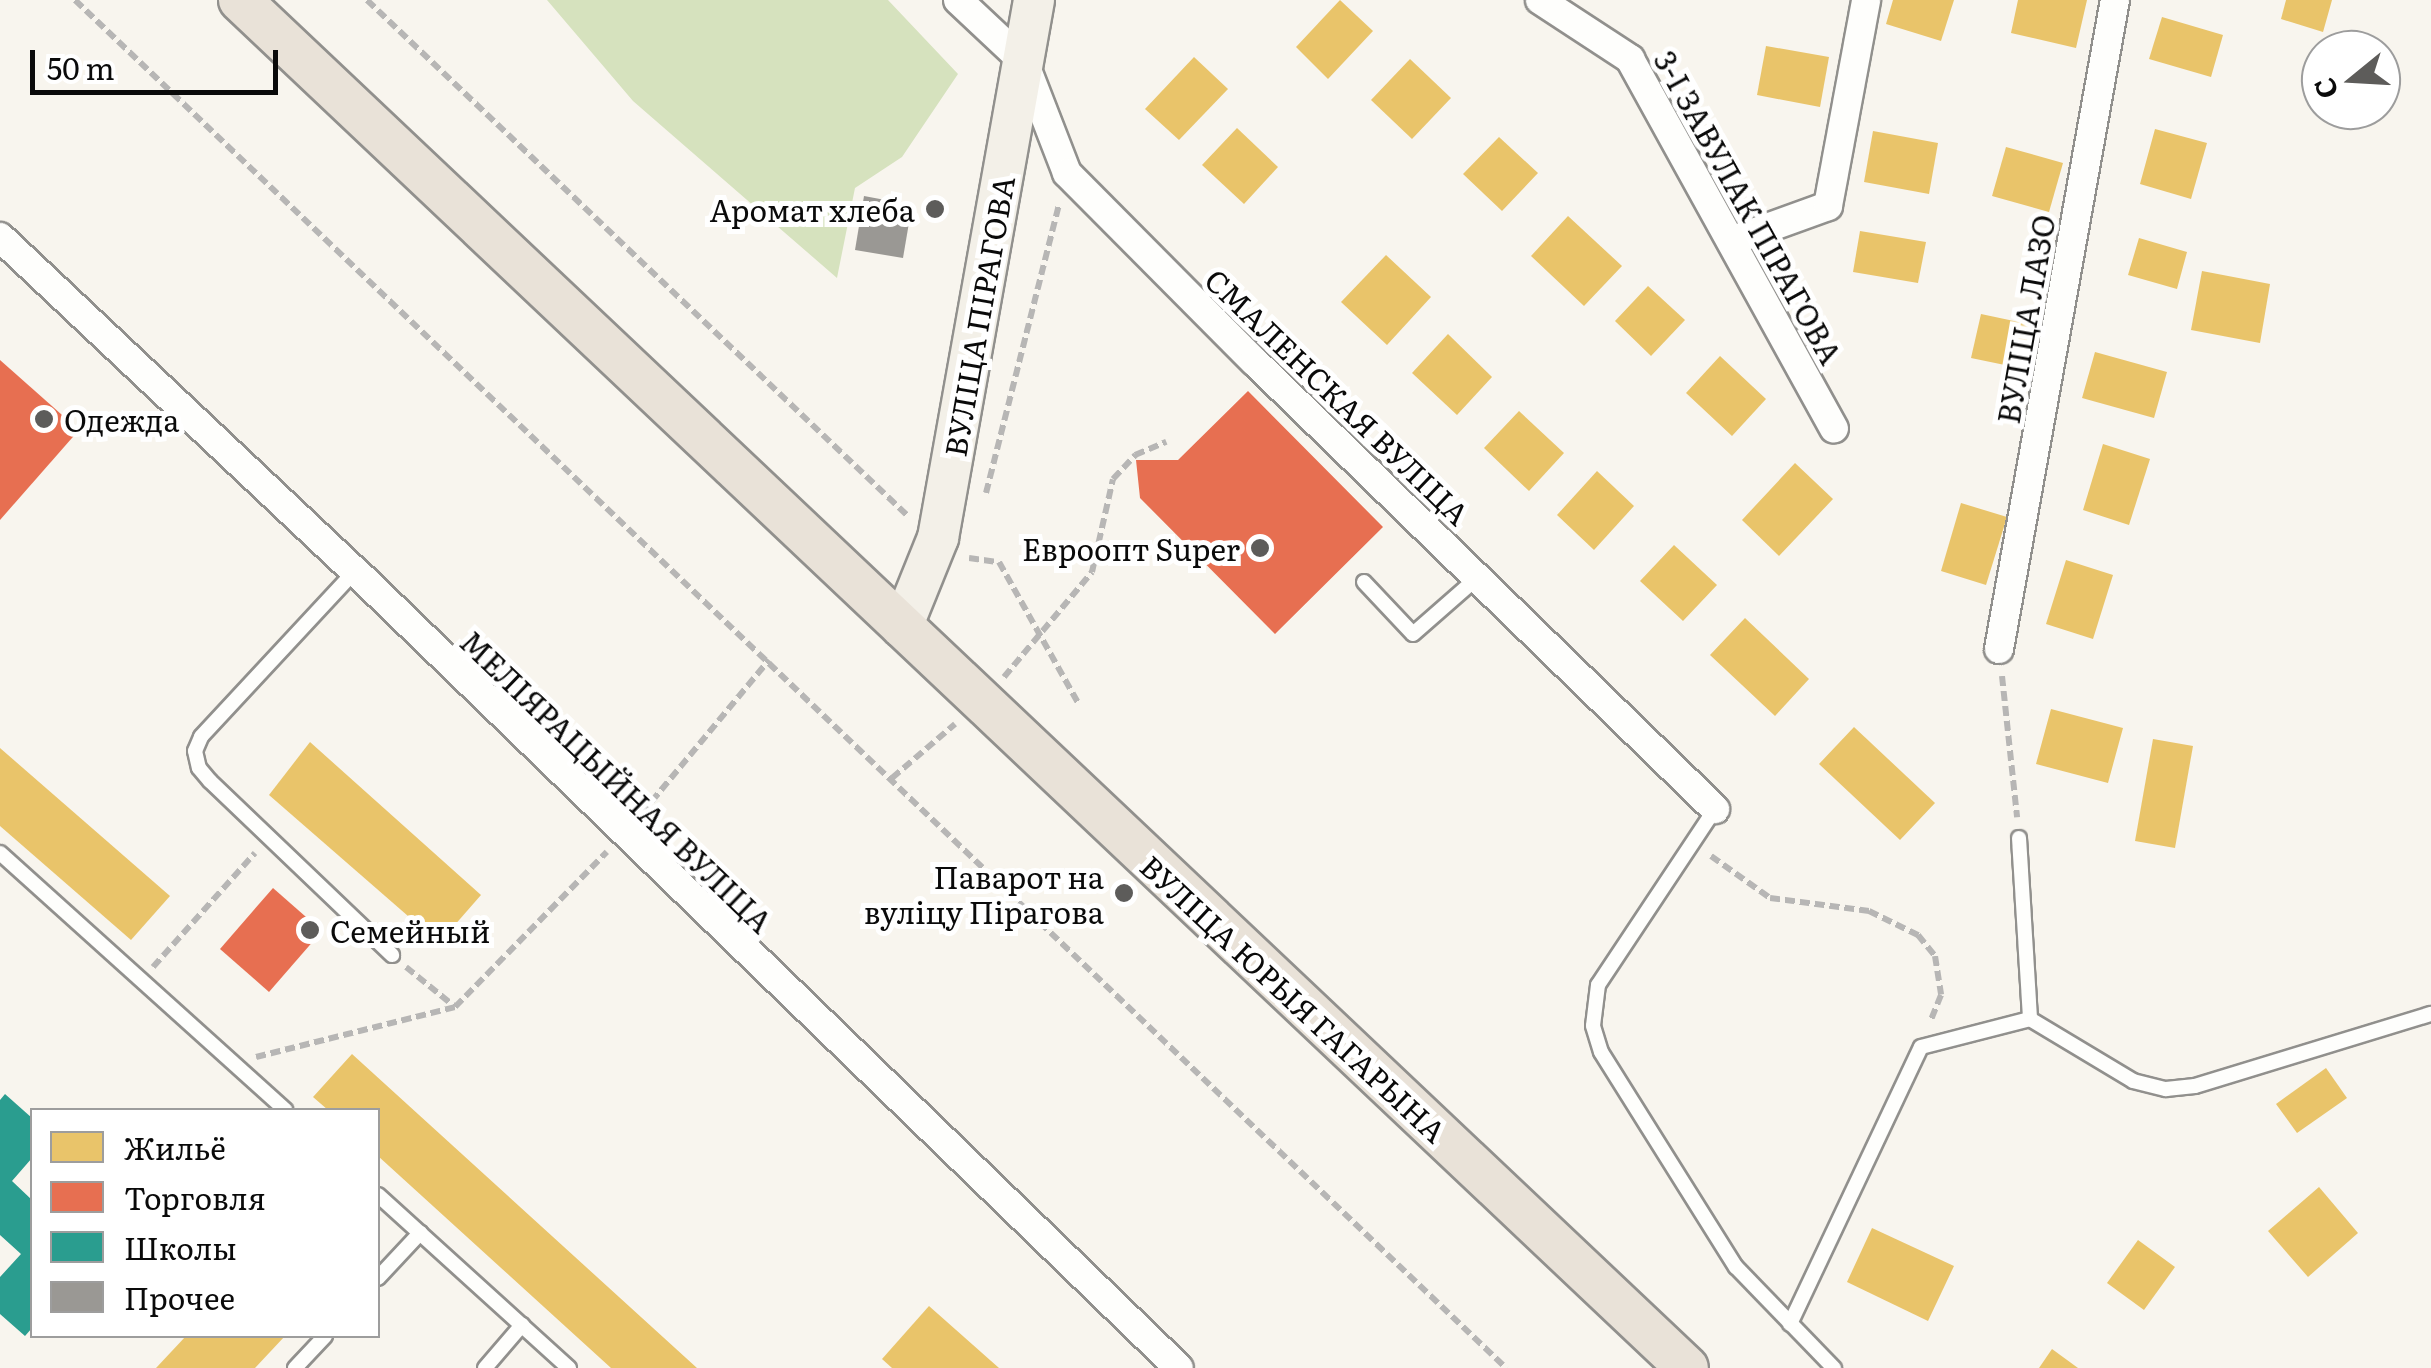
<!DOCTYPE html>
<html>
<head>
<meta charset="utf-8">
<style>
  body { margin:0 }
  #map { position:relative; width:2431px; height:1368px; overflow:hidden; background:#f8f5ee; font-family:Literata,serif }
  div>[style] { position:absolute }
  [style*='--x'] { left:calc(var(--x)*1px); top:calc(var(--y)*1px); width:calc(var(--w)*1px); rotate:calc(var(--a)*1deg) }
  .forest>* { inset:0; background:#d6e2be }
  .homes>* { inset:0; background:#e9c46a }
  .shops>* { inset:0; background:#e76f51 }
  .schools>* { inset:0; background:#2a9d8f }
  .building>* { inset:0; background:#9a9894 }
  .path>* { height:6px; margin-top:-3px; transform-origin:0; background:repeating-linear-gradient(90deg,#b7b6b5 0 10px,transparent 0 15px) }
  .roads { filter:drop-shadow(2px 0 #91908d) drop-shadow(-2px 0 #91908d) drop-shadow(0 2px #91908d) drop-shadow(0 -2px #91908d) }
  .service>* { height:14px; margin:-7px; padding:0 7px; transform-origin:7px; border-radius:7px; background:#fefefc }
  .minor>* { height:28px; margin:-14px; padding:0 14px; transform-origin:14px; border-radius:14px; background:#fefefc }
  .secondary>* { height:40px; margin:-20px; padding:0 20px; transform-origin:20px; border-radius:20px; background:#f3f0e8 }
  .primary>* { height:42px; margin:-21px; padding:0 21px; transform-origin:21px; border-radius:21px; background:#e9e2d8 }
  .dots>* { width:28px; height:28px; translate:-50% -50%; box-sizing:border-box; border:5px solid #fff; border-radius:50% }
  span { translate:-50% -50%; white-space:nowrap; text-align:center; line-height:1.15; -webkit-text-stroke:10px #fff; paint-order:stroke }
  .street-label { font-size:30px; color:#0a0a0a }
  .poi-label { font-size:30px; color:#0a0a0a }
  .right { translate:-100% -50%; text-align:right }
  .left { translate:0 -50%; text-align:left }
  .legend { position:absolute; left:30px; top:1108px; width:350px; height:230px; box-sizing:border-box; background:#fff; border:2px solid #9d9d9d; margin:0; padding:12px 18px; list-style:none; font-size:30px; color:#0a0a0a }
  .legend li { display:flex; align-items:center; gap:20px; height:50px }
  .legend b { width:50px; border:2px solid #9d9d9d }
  .north { position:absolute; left:2301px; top:30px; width:100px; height:100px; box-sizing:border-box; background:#fff; border:2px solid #9d9d9d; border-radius:50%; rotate:252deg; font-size:28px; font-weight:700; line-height:40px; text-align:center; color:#0a0a0a }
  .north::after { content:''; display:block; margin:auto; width:35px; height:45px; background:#5d5c5a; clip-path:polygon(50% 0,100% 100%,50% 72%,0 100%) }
  .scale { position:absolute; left:30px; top:50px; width:248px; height:45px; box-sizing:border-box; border:5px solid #0a0a0a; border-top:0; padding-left:12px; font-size:30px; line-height:35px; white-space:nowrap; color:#0a0a0a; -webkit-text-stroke:8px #fff; paint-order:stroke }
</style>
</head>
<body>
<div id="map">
  <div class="forest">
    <i style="clip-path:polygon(547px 0,888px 0,958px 74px,902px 157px,855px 188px,837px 278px,633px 101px)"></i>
  </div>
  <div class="homes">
    <i style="clip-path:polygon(1340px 0,1373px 31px,1328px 79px,1296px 47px)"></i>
    <i style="clip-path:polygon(1893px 0,1954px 0,1941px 41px,1886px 24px)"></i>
    <i style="clip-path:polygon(2018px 0,2087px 0,2076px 48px,2011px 33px)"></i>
    <i style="clip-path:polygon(2286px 0,2332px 0,2323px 32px,2281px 19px)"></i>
    <i style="clip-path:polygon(2162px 17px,2223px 35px,2211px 77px,2149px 59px)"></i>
    <i style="clip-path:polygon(1766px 46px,1829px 57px,1820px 107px,1757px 95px)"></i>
    <i style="clip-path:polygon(1194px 57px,1228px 89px,1179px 140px,1145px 109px)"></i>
    <i style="clip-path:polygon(1410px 59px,1451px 98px,1412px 139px,1371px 100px)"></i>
    <i style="clip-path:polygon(1237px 128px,1278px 167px,1244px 204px,1202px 165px)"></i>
    <i style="clip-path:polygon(2155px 129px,2207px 143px,2191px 199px,2140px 184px)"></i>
    <i style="clip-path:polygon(1873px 131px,1938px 143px,1929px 194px,1864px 182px)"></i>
    <i style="clip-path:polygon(1499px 137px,1538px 173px,1502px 211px,1463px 174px)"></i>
    <i style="clip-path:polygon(2006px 147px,2063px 163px,2049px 212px,1992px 196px)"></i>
    <i style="clip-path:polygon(1568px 216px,1622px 266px,1584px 306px,1531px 256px)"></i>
    <i style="clip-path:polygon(1860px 231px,1926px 242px,1918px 283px,1853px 272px)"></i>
    <i style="clip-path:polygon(2139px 238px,2187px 252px,2177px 289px,2128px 275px)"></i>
    <i style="clip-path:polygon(1386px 255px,1431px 297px,1387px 345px,1341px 302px)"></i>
    <i style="clip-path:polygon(2202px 271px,2270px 284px,2260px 343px,2191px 330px)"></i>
    <i style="clip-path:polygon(1648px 286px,1685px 320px,1651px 356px,1615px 321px)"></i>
    <i style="clip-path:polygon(1981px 314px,2038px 326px,2029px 370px,1971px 358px)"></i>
    <i style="clip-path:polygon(1448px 334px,1492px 377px,1457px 415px,1412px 373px)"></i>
    <i style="clip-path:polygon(2095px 352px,2167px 372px,2154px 418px,2082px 398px)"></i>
    <i style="clip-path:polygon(1720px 356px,1766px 399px,1732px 436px,1686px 393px)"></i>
    <i style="clip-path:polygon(1519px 411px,1564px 453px,1529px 491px,1484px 448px)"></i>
    <i style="clip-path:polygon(2103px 444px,2150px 459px,2129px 525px,2083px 510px)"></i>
    <i style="clip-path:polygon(1795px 463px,1833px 499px,1779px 556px,1742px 520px)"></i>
    <i style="clip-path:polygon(1597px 471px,1634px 506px,1594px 550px,1557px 515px)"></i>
    <i style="clip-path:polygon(1961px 503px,2007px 517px,1986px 585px,1941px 571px)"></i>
    <i style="clip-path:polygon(1674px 545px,1717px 585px,1683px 621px,1640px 581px)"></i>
    <i style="clip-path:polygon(2066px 560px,2113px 575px,2093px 639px,2046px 624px)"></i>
    <i style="clip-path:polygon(1745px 618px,1809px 679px,1775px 716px,1710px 655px)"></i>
    <i style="clip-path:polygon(2051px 709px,2123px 728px,2108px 783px,2036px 764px)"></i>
    <i style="clip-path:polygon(1854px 727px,1935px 803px,1900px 840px,1819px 764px)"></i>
    <i style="clip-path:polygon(2153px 739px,2193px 746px,2175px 848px,2135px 841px)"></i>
    <i style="clip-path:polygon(310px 742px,481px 895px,439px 943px,269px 795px)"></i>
    <i style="clip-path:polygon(0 748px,170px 896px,131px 940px,0 826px)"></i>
    <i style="clip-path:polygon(352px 1054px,697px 1368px,611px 1368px,378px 1156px,378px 1110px,328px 1110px,313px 1097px)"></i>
    <i style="clip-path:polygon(2326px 1068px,2347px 1098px,2297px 1133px,2276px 1104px)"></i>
    <i style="clip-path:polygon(2319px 1187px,2358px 1233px,2308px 1277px,2268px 1231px)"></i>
    <i style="clip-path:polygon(1872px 1228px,1954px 1266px,1928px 1321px,1847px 1282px)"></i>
    <i style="clip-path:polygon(2138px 1240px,2175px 1267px,2144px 1310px,2107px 1283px)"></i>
    <i style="clip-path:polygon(929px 1306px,999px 1368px,892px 1368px,882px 1359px)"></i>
    <i style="clip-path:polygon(186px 1336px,285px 1336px,255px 1368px,156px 1368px)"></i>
    <i style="clip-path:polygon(2052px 1349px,2078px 1368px,2039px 1368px)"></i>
  </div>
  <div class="shops">
    <i style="clip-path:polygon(0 360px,79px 430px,0 520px)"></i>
    <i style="clip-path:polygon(1248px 391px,1383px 527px,1275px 634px,1140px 498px,1136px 460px,1178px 460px)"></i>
    <i style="clip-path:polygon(273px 888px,322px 931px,269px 992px,220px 949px)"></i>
  </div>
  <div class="schools">
    <i style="clip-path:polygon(5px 1094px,32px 1118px,32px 1158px,12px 1181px,32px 1200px,32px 1328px,25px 1336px,0 1314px,0 1277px,21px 1254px,0 1235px,0 1100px)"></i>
  </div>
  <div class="building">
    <i style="clip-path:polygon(864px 196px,912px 205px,903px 258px,855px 250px)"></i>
  </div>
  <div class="path">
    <i style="--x:75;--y:0;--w:1980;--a:43.71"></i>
    <i style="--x:367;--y:0;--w:749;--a:43.65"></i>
    <i style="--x:986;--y:493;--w:298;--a:-75.8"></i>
    <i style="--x:969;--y:558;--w:30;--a:8"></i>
    <i style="--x:999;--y:562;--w:162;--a:60.7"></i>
    <i style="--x:2002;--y:676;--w:142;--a:83.9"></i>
    <i style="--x:1004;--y:677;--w:137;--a:-50"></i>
    <i style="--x:1092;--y:572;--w:95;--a:-77.3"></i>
    <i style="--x:1113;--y:479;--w:33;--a:-47"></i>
    <i style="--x:1135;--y:455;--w:34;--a:-23"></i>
    <i style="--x:892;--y:778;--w:83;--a:-40.6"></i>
    <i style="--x:642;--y:813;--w:199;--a:-50.3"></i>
    <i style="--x:1711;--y:856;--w:72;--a:35.4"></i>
    <i style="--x:1770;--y:898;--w:100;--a:7.5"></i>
    <i style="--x:1869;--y:911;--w:55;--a:26.1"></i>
    <i style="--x:1918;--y:935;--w:27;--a:51"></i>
    <i style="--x:1935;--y:956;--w:39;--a:81"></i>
    <i style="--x:1941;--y:995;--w:29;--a:112"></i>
    <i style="--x:153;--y:967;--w:153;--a:-48.2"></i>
    <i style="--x:406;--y:967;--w:62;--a:39.1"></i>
    <i style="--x:256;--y:1057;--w:205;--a:-14.1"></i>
    <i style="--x:455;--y:1007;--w:217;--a:-45.6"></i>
  </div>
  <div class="roads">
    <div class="service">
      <i style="--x:355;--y:571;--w:226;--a:132.9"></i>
      <i style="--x:201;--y:737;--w:15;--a:113"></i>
      <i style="--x:195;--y:751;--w:17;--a:77"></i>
      <i style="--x:199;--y:768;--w:17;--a:50"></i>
      <i style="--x:210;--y:781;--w:252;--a:43.7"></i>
      <i style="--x:1364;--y:582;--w:71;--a:46.7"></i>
      <i style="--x:1413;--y:634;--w:85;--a:-41.2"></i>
      <i style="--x:1715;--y:809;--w:211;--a:123.6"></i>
      <i style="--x:1598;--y:985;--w:41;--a:97"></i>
      <i style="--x:1593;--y:1026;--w:27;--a:73"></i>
      <i style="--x:1601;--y:1052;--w:254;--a:57.9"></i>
      <i style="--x:1736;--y:1267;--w:141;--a:45.9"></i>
      <i style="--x:2019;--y:838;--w:181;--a:86.5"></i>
      <i style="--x:0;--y:853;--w:384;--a:42"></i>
      <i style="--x:378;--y:1195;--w:258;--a:42.2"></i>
      <i style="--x:378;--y:1278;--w:62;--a:-47"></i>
      <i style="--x:1790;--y:1324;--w:306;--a:-64.7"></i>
      <i style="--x:1921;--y:1047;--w:113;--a:-14.4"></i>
      <i style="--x:2030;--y:1019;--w:120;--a:31"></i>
      <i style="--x:2133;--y:1081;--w:34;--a:14"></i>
      <i style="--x:2166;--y:1089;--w:29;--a:-6"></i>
      <i style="--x:2195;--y:1086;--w:247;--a:-17"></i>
      <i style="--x:295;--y:1368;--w:44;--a:-46.8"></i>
      <i style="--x:485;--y:1368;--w:57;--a:-49.3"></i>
    </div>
    <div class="minor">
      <i style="--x:958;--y:0;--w:91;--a:43.2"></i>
      <i style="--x:1024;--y:62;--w:119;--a:68.8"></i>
      <i style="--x:1067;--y:173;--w:265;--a:45.2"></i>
      <i style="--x:1254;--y:361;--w:643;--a:44.18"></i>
      <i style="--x:1540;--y:0;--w:108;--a:33.2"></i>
      <i style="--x:1630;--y:59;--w:422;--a:61.1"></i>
      <i style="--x:0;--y:237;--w:487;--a:43.3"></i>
      <i style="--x:355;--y:571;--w:1146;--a:44.05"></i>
      <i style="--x:1734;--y:240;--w:100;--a:-19.9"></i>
      <i style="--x:1828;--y:206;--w:209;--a:-79.5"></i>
      <i style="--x:1999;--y:649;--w:659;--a:-79.87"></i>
    </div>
    <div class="secondary">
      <i style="--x:902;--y:627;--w:96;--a:-68"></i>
      <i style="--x:938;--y:538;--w:546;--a:-79.88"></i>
    </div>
    <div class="primary">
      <i style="--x:240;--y:0;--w:1991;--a:43.39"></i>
    </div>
  </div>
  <div class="dots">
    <i style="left:935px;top:209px;background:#5d5c5a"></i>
    <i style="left:44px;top:419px;background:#5d5c5a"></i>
    <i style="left:1260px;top:548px;background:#5d5c5a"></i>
    <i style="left:1124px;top:893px;background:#5d5c5a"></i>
    <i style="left:310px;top:930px;background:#5d5c5a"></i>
  </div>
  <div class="street-label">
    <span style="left:1749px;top:207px;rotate:61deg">3-І ЗАВУЛАК ПІРАГОВА</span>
    <span style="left:978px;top:316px;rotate:-80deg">ВУЛІЦА ПІРАГОВА</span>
    <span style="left:2025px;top:319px;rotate:-80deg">ВУЛІЦА ЛАЗО</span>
    <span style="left:1338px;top:396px;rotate:44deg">СМАЛЕНСКАЯ ВУЛІЦА</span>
    <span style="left:617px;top:781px;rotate:44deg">МЕЛІЯРАЦЫЙНАЯ ВУЛІЦА</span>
    <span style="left:1294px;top:998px;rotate:43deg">ВУЛІЦА ЮРЫЯ ГАГАРЫНА</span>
  </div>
  <div class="poi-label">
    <span class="right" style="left:915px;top:209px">Аромат хлеба</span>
    <span class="left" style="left:64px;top:419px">Одежда</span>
    <span class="right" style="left:1240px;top:548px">Евроопт Super</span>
    <span class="right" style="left:1104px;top:893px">Паварот на<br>вуліцу Пірагова</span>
    <span class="left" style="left:330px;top:930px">Семейный</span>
  </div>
  <ul class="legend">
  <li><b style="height:28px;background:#e9c46a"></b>Жильё</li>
  <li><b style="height:28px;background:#e76f51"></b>Торговля</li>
  <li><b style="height:28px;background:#2a9d8f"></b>Школы</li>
  <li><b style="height:28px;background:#9a9894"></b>Прочее</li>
  </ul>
  <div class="north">С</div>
  <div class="scale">50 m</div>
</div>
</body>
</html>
